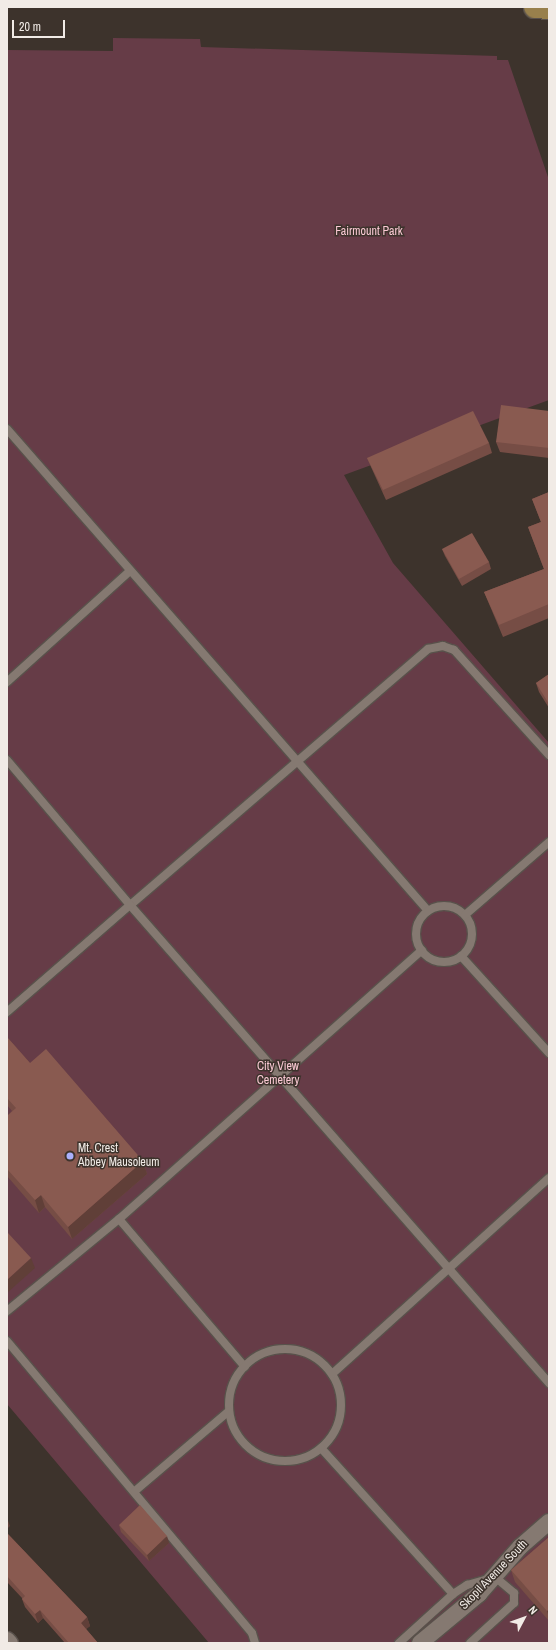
<!DOCTYPE html>
<html>
<head>
<meta charset="utf-8">
<style>
  body { margin:0 }
  #map { position:relative; width:556px; height:1650px; overflow:hidden; background:#3d332c; font-family:"Archivo Narrow",sans-serif }
  div>[style] { position:absolute }
  [style*='--x'] { left:calc(var(--x)*1px); top:calc(var(--y)*1px); width:calc(var(--w)*1px); rotate:calc(var(--a)*1deg) }
  .green>* { inset:0; background:#663c47 }
  .roads { filter:drop-shadow(1px 0 #59514b) drop-shadow(-1px 0 #59514b) drop-shadow(0 1px #59514b) drop-shadow(0 -1px #59514b) }
  .service>* { height:8px; margin:-4px; padding:0 4px; transform-origin:4px; border-radius:4px; background:#857971 }
  .service>.ring { margin:-4px; padding:0; box-sizing:content-box; background:none; border:8px solid #857971; border-radius:50% }
  .minor>* { height:16px; margin:-8px; padding:0 8px; transform-origin:8px; border-radius:8px; background:#857971 }
  .primary>* { height:22px; margin:-11px; padding:0 11px; transform-origin:11px; border-radius:11px; background:#98804c }
  .wall>* { inset:0; background:#764d45 }
  .shaded-wall>* { inset:0; background:#603f38 }
  .building>* { inset:0; background:#895a50 }
  .dots>* { width:11px; height:11px; translate:-50% -50%; box-sizing:border-box; border:2px solid #3d332c; border-radius:50% }
  span { translate:-50% -50%; white-space:nowrap; text-align:center; line-height:1.15; -webkit-text-stroke:3px #3d332c; paint-order:stroke }
  .park-label { font-size:12px; color:#fac9d4 }
  .poi-label { font-size:12px; color:#f1ebe6 }
  .left { translate:0 -50%; text-align:left }
  .street-label { font-size:12px; color:#f1ebe6 }
  .frame { position:absolute; inset:0; border:8px solid #f1ebe6; pointer-events:none }
  .north { position:absolute; left:504px; top:1598px; width:40px; height:40px; -webkit-text-stroke:3px #3d332c; paint-order:stroke; rotate:49deg; font-size:11px; font-weight:700; line-height:16px; text-align:center; color:#f1ebe6 }
  .north::after { content:''; display:block; margin:auto; width:14px; height:18px; background:#f1ebe6; clip-path:polygon(50% 0,100% 100%,50% 72%,0 100%) }
  .scale { position:absolute; left:12px; top:20px; width:53px; height:18px; box-sizing:border-box; border:2px solid #f1ebe6; border-top:0; padding-left:5px; font-size:12px; line-height:14px; white-space:nowrap; color:#f1ebe6; -webkit-text-stroke:3px #3d332c; paint-order:stroke }
</style>
</head>
<body>
<div id="map">
  <div class="green">
    <i style="clip-path:polygon(113px 38px,200px 39px,201px 47px,497px 56px,497px 60px,508px 60px,549px 180px,549px 400px,344px 475px,393px 563px,549px 743px,549px 1643px,209px 1643px,7px 1404px,7px 50px,113px 51px)"></i>
  </div>
  <div class="roads">
    <div class="service">
      <i style="--x:7;--y:429;--w:640;--a:48.86"></i>
      <i style="--x:7;--y:682;--w:166;--a:-42.1"></i>
      <i style="--x:549;--y:755;--w:142;--a:-132.1"></i>
      <i style="--x:454;--y:650;--w:12;--a:-160"></i>
      <i style="--x:443;--y:646;--w:15;--a:169"></i>
      <i style="--x:428;--y:649;--w:393;--a:139.3"></i>
      <i style="--x:130;--y:905;--w:636;--a:48.76"></i>
      <i style="--x:7;--y:760;--w:190;--a:49.7"></i>
      <i style="--x:130;--y:905;--w:163;--a:139"></i>
      <i class="ring" style="left:416px;top:906px;width:48px;height:48px"></i>
      <i style="--x:465;--y:915;--w:111;--a:-41"></i>
      <i style="--x:461;--y:956;--w:131;--a:47.8"></i>
      <i style="--x:119;--y:1219;--w:194;--a:49.6"></i>
      <i style="--x:7;--y:1311;--w:145;--a:-39.4"></i>
      <i style="--x:119;--y:1219;--w:405;--a:-41.6"></i>
      <i style="--x:7;--y:1341;--w:381;--a:50"></i>
      <i style="--x:252;--y:1633;--w:10;--a:73"></i>
      <i class="ring" style="left:229px;top:1349px;width:104px;height:104px"></i>
      <i style="--x:332;--y:1374;--w:292;--a:-42.1"></i>
      <i style="--x:321;--y:1448;--w:197;--a:47.9"></i>
      <i style="--x:135;--y:1491;--w:123;--a:-40.4"></i>
      <i style="--x:399;--y:1643;--w:73;--a:-42.2"></i>
      <i style="--x:453;--y:1594;--w:17;--a:-33"></i>
      <i style="--x:467;--y:1585;--w:29;--a:-16"></i>
      <i style="--x:495;--y:1577;--w:25;--a:40"></i>
      <i style="--x:514;--y:1593;--w:10;--a:90"></i>
      <i style="--x:514;--y:1603;--w:59;--a:137.7"></i>
    </div>
    <div class="minor">
      <i style="--x:7;--y:1640;--w:4;--a:45"></i>
      <i style="--x:420;--y:1643;--w:77;--a:-39.7"></i>
      <i style="--x:479;--y:1594;--w:62;--a:-48.9"></i>
      <i style="--x:520;--y:1547;--w:38;--a:-41"></i>
    </div>
    <div class="primary">
      <i style="--x:535;--y:7;--w:14;--a:4"></i>
    </div>
  </div>
  <div class="wall">
    <i style="clip-path:polygon(549px 411px,549px 458px,500px 452px,496px 442px)"></i>
    <i style="clip-path:polygon(489px 443px,492px 453px,386px 500px,371px 467px,367px 458px)"></i>
    <i style="clip-path:polygon(549px 492px,549px 618px,503px 637px,484px 592px,544px 569px,528px 527px,541px 522px,532px 499px)"></i>
    <i style="clip-path:polygon(442px 549px,489px 562px,491px 569px,462px 586px,445px 556px)"></i>
    <i style="clip-path:polygon(549px 674px,549px 708px,539px 692px,536px 683px)"></i>
    <i style="clip-path:polygon(7px 1037px,30px 1063px,143px 1161px,147px 1174px,72px 1239px,45px 1207px,39px 1213px,7px 1176px,7px 1116px,12px 1111px,7px 1105px)"></i>
    <i style="clip-path:polygon(119px 1525px,169px 1543px,149px 1561px,121px 1532px)"></i>
    <i style="clip-path:polygon(7px 1533px,87px 1617px,90px 1626px,86px 1629px,98px 1643px,65px 1643px,43px 1618px,38px 1623px,25px 1607px,22px 1599px,22px 1598px,7px 1582px)"></i>
    <i style="clip-path:polygon(549px 1537px,549px 1621px,515px 1582px,511px 1570px)"></i>
  </div>
  <div class="shaded-wall">
    <i style="clip-path:polygon(143px 1161px,147px 1174px,72px 1239px,68px 1227px)"></i>
    <i style="clip-path:polygon(41px 1195px,45px 1207px,39px 1213px,35px 1200px)"></i>
    <i style="clip-path:polygon(31px 1258px,35px 1268px,7px 1293px,7px 1280px)"></i>
    <i style="clip-path:polygon(7px 1518px,10px 1526px,7px 1529px)"></i>
    <i style="clip-path:polygon(167px 1536px,169px 1543px,149px 1561px,147px 1555px)"></i>
    <i style="clip-path:polygon(549px 1609px,549px 1617px,547px 1611px)"></i>
    <i style="clip-path:polygon(40px 1610px,43px 1618px,38px 1623px,35px 1614px)"></i>
    <i style="clip-path:polygon(87px 1617px,90px 1626px,84px 1631px,81px 1623px)"></i>
  </div>
  <div class="building">
    <i style="clip-path:polygon(501px 405px,549px 411px,549px 448px,496px 442px)"></i>
    <i style="clip-path:polygon(473px 411px,489px 443px,383px 490px,367px 458px)"></i>
    <i style="clip-path:polygon(549px 492px,549px 604px,499px 625px,484px 592px,544px 569px,528px 527px,541px 522px,532px 499px)"></i>
    <i style="clip-path:polygon(472px 533px,489px 562px,459px 579px,442px 549px)"></i>
    <i style="clip-path:polygon(549px 674px,549px 704px,536px 683px)"></i>
    <i style="clip-path:polygon(7px 1037px,30px 1063px,46px 1049px,143px 1161px,68px 1227px,41px 1195px,35px 1200px,7px 1169px,7px 1116px,16px 1108px,7px 1098px)"></i>
    <i style="clip-path:polygon(8px 1233px,31px 1258px,7px 1280px,7px 1234px)"></i>
    <i style="clip-path:polygon(140px 1505px,167px 1536px,147px 1555px,119px 1525px)"></i>
    <i style="clip-path:polygon(7px 1533px,87px 1617px,81px 1623px,98px 1643px,69px 1643px,40px 1610px,35px 1614px,22px 1599px,25px 1596px,7px 1576px)"></i>
    <i style="clip-path:polygon(549px 1537px,549px 1609px,547px 1611px,511px 1570px)"></i>
  </div>
  <div class="dots">
    <i style="left:70px;top:1156px;background:#aab0fb"></i>
  </div>
  <div class="park-label">
    <span style="left:369px;top:232px">Fairmount Park</span>
    <span style="left:278px;top:1074px">City View<br>Cemetery</span>
  </div>
  <div class="poi-label">
    <span class="left" style="left:78px;top:1156px">Mt. Crest<br>Abbey Mausoleum</span>
  </div>
  <div class="street-label">
    <span style="left:494px;top:1575px;rotate:-46deg">Skopil Avenue South</span>
  </div>
  <div class="frame"></div>
  <div class="north">N</div>
  <div class="scale">20 m</div>
</div>
</body>
</html>
